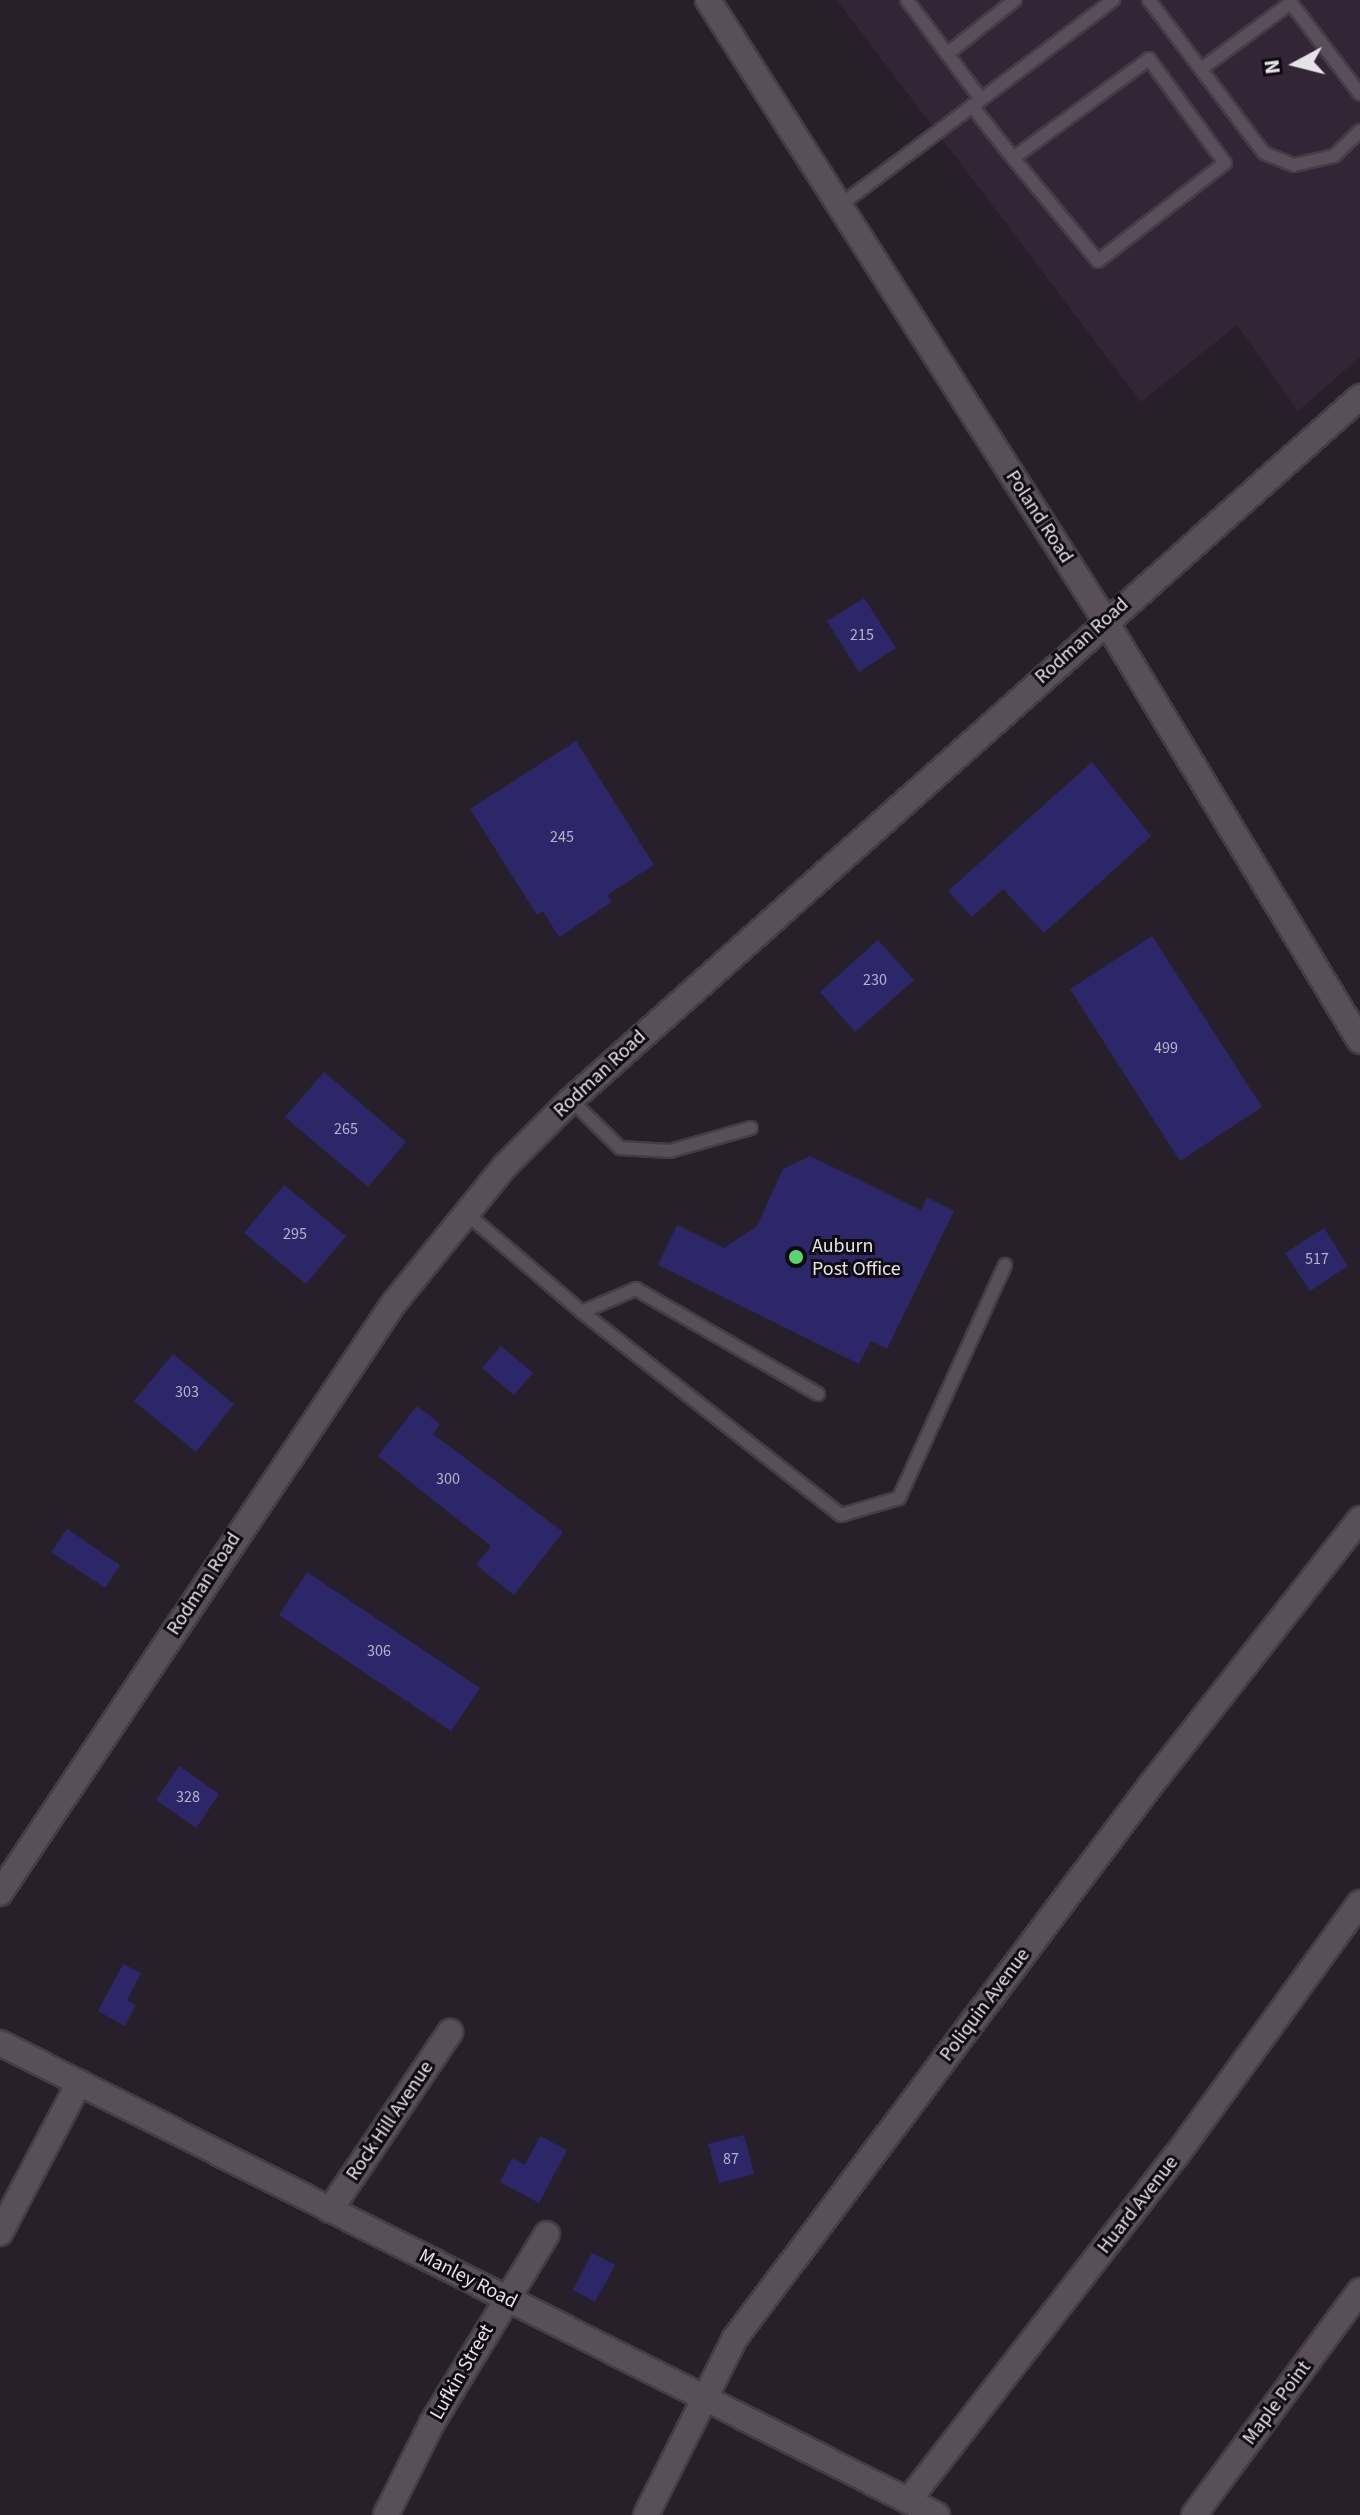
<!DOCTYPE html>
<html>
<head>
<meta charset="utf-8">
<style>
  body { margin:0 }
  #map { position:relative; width:1360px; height:2515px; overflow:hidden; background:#27202a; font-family:"Source Sans 3",sans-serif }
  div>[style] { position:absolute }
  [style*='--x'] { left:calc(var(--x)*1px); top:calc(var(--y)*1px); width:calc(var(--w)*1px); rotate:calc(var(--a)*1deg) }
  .built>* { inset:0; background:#322636 }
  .building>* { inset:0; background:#2d2769 }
  .roads { filter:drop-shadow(2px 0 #443d46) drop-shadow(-2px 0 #443d46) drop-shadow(0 2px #443d46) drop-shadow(0 -2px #443d46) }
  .service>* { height:12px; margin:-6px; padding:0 6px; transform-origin:6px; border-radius:6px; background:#584f5b }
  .minor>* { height:24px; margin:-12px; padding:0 12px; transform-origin:12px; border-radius:12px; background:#584f5b }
  .tertiary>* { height:24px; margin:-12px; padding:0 12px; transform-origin:12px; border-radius:12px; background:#584f5b }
  .dots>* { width:22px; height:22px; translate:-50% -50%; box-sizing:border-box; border:4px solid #0e0b10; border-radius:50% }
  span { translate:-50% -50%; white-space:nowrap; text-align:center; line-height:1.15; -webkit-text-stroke:6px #0e0b10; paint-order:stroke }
  .number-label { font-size:16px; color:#b8b3c9 }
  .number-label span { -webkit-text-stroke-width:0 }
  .street-label { font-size:20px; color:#e7e2e9 }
  .poi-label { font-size:20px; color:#e7e2e9 }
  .left { translate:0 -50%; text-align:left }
  .north { position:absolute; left:1256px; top:24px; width:80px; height:80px; -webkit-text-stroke:6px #0e0b10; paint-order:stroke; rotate:263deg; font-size:22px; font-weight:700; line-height:32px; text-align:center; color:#e7e2e9 }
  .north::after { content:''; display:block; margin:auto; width:28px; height:36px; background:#e7e2e9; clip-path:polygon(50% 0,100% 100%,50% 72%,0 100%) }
</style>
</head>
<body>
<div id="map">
  <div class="built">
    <i style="clip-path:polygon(837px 0,1360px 0,1360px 357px,1298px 411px,1237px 325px,1141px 402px)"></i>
  </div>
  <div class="building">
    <i style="clip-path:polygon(864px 598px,896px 648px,859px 672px,827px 621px)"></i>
    <i style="clip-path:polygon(576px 741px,654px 865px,607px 895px,612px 902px,559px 937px,543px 911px,537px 915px,470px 809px)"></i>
    <i style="clip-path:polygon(1092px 762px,1151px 836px,1044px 933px,1003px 889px,972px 917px,948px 891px)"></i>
    <i style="clip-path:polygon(1152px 936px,1262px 1107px,1180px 1161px,1070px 989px)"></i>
    <i style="clip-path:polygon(878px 940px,914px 980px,855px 1032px,820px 992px)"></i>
    <i style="clip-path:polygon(324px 1072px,406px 1142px,368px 1187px,285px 1117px)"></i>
    <i style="clip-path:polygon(810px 1156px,921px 1210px,927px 1197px,954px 1211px,887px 1349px,871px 1341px,859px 1364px,658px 1265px,677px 1225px,724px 1248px,757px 1226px,783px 1169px)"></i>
    <i style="clip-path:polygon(284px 1185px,346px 1236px,306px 1284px,244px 1233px)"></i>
    <i style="clip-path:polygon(1324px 1228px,1348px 1266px,1310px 1291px,1285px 1253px)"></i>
    <i style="clip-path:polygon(501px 1346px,533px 1373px,514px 1395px,482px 1368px)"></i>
    <i style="clip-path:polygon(173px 1354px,234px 1404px,196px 1452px,134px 1401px)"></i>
    <i style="clip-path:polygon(417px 1406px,440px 1424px,433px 1434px,563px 1532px,514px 1595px,476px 1565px,491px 1546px,378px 1456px)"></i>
    <i style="clip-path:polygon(67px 1529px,120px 1565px,105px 1588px,51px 1552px)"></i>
    <i style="clip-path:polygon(307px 1572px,480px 1688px,451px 1731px,279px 1615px)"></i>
    <i style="clip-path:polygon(179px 1766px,219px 1794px,196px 1828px,156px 1800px)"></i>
    <i style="clip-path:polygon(123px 1964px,141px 1973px,127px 2000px,136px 2005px,125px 2026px,98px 2011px)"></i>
    <i style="clip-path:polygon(744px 2135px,754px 2174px,719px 2183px,708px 2144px)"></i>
    <i style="clip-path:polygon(540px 2136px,567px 2150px,539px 2203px,500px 2182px,512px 2158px,525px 2165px)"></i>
    <i style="clip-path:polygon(592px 2253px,615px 2265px,595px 2302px,573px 2290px)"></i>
  </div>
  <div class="roads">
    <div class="service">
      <i style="--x:907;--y:0;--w:124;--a:53.2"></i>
      <i style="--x:1149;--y:0;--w:191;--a:53.1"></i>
      <i style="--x:1264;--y:153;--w:32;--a:22"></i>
      <i style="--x:1294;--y:165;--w:41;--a:-12.7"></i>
      <i style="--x:1334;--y:156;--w:36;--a:-44"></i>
      <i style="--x:947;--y:54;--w:87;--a:-38.5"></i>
      <i style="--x:1201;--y:69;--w:112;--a:-36.3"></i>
      <i style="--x:1291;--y:3;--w:114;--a:52.8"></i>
      <i style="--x:972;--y:106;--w:66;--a:51.7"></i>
      <i style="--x:1013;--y:158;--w:66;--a:50.5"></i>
      <i style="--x:1055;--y:209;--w:67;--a:50.4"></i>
      <i style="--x:1098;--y:261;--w:160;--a:-37.7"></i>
      <i style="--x:1225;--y:163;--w:129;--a:-126.2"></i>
      <i style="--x:1149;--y:59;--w:168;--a:143.9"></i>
      <i style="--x:839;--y:206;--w:343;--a:-36.9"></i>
      <i style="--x:571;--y:1100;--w:69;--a:44.4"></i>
      <i style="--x:620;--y:1148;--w:50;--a:3.4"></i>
      <i style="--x:670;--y:1151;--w:84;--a:-15.9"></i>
      <i style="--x:466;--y:1213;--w:153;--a:40.5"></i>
      <i style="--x:582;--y:1312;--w:329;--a:38.1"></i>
      <i style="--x:841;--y:1515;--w:60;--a:-16.3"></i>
      <i style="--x:899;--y:1498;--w:256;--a:-65.5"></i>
      <i style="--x:582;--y:1312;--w:59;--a:-23.1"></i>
      <i style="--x:636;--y:1289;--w:210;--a:30"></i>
    </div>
    <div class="minor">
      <i style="--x:330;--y:2210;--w:215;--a:-56"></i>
      <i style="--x:0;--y:2233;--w:170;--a:-62.2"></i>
      <i style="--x:908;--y:2501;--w:437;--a:-52.2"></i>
      <i style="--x:1176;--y:2156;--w:313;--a:-54"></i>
      <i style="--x:386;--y:2515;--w:103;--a:-63.4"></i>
      <i style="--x:432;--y:2423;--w:221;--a:-58.7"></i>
      <i style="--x:646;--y:2515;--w:198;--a:-63.3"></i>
      <i style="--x:735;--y:2338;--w:691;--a:-53.06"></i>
      <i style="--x:1150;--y:1786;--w:340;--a:-51.8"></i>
      <i style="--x:1194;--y:2515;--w:279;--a:-53.5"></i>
    </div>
    <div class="tertiary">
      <i style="--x:708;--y:0;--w:736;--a:57.37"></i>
      <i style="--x:1105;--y:620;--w:492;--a:58.8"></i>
      <i style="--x:0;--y:1893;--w:709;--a:-56.27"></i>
      <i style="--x:394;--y:1303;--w:176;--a:-51"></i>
      <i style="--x:505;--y:1166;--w:93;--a:-45"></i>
      <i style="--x:571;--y:1100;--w:1057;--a:-41.7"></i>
      <i style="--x:0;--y:2043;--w:1049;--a:26.74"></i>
    </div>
  </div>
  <div class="dots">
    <i style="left:796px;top:1257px;background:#5ad56e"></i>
  </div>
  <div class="number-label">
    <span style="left:862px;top:635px">215</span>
    <span style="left:562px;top:837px">245</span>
    <span style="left:875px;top:980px">230</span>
    <span style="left:1166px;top:1048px">499</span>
    <span style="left:346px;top:1129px">265</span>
    <span style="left:295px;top:1234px">295</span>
    <span style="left:1317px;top:1259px">517</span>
    <span style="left:187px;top:1392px">303</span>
    <span style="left:448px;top:1479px">300</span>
    <span style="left:379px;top:1651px">306</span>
    <span style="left:188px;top:1797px">328</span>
    <span style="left:731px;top:2159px">87</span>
  </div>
  <div class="street-label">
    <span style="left:1039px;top:517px;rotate:57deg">Poland Road</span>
    <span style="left:1082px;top:641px;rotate:-42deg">Rodman Road</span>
    <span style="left:600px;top:1074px;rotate:-43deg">Rodman Road</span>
    <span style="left:204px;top:1584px;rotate:-57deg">Rodman Road</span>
    <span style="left:985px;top:2005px;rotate:-53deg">Poliquin Avenue</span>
    <span style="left:390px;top:2121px;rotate:-56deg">Rock Hill Avenue</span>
    <span style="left:1138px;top:2205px;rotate:-52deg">Huard Avenue</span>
    <span style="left:468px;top:2279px;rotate:27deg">Manley Road</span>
    <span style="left:462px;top:2372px;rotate:-60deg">Lufkin Street</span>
    <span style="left:1277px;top:2403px;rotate:-53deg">Maple Point</span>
  </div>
  <div class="poi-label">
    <span class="left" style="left:812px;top:1258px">Auburn<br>Post Office</span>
  </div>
  <div class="north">N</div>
</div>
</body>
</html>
